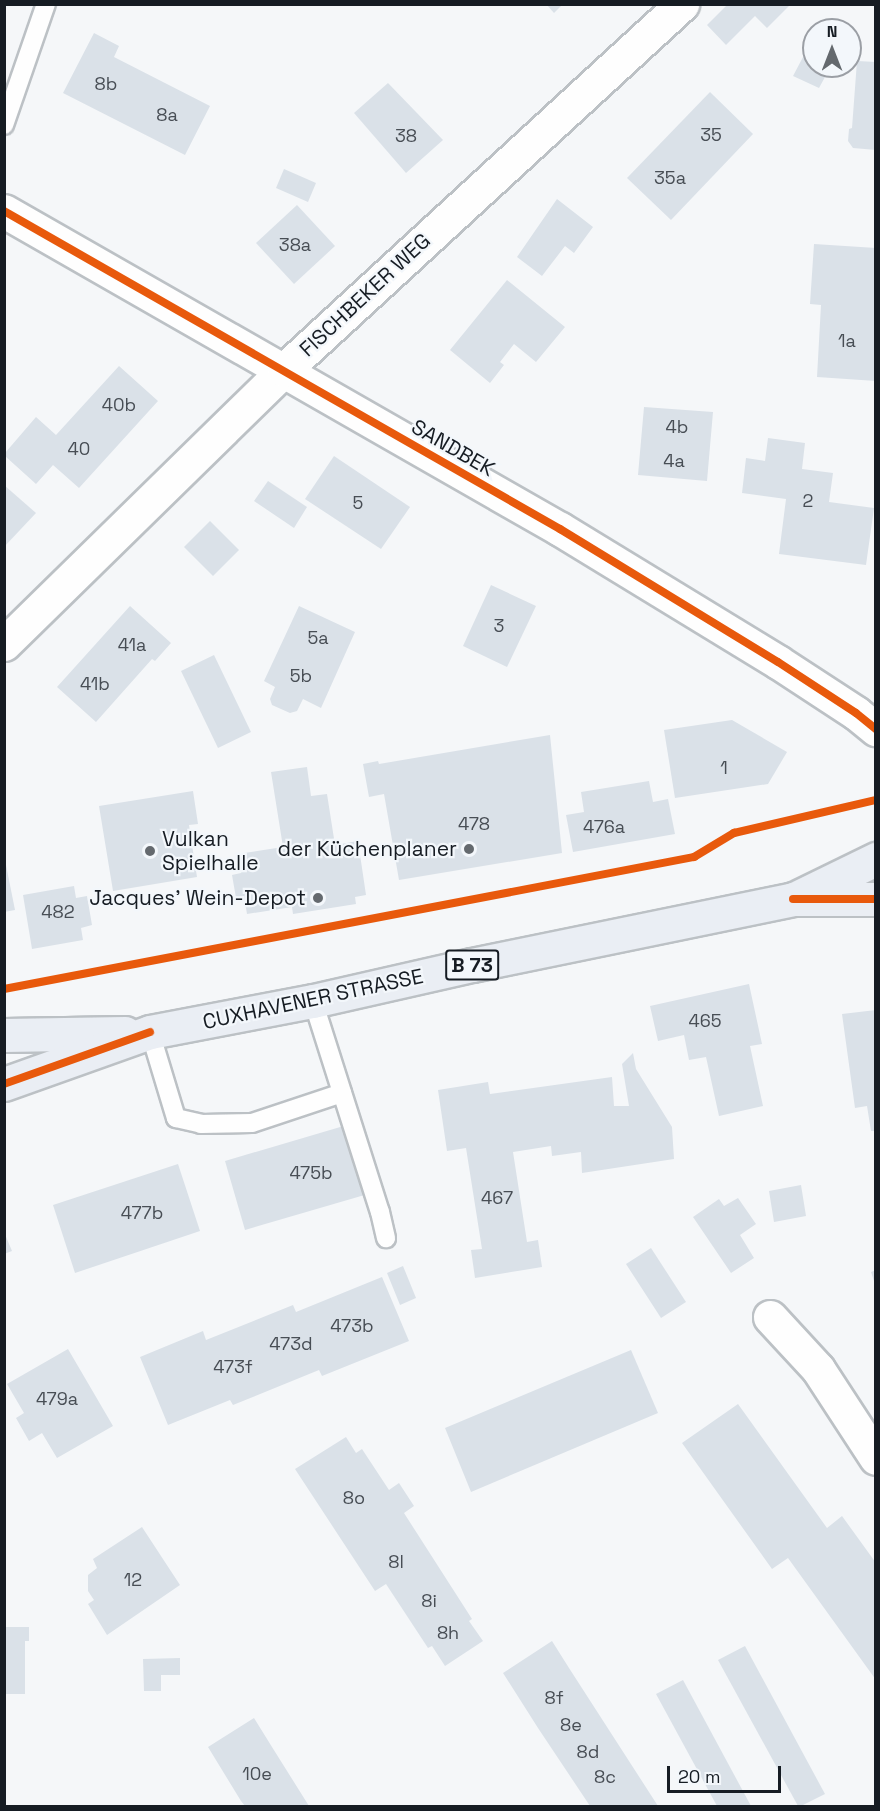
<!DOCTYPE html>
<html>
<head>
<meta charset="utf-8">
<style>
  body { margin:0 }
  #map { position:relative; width:880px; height:1811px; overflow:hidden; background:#f5f7f9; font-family:"Space Grotesk",sans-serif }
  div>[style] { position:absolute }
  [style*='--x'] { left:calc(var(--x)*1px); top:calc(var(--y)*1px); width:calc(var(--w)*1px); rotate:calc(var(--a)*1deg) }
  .building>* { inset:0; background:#dae1e8 }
  .roads { filter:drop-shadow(2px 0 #bcc1c5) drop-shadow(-2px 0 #bcc1c5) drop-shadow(0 2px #bcc1c5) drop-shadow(0 -2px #bcc1c5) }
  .lane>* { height:18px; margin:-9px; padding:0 9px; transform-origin:9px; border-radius:9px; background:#fefefe }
  .street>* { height:33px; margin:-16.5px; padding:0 16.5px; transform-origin:16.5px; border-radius:16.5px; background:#fefefe }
  .primary>* { height:33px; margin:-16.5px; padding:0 16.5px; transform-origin:16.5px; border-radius:16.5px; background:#eaeef4 }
  .cycleway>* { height:8px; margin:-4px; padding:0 4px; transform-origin:4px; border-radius:4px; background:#e8590c }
  .dots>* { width:16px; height:16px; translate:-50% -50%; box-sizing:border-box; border:3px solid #f3f7fb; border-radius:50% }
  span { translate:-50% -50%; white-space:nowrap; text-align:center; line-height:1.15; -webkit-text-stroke:4.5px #f3f7fb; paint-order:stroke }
  .number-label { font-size:18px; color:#484e55 }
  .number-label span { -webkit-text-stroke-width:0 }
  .shield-label span { padding:2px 4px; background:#f3f7fb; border:2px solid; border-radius:4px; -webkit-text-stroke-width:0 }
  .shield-label { font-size:20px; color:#161c23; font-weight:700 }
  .street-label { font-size:21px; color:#161c23 }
  .poi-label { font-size:21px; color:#161c23 }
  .left { translate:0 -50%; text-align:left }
  .right { translate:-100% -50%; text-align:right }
  .frame { position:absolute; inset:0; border:6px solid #161c23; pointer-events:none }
  .north { position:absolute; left:802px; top:18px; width:60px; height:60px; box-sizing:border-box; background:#f3f7fb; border:2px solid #9b9fa5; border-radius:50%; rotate:0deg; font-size:16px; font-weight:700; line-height:24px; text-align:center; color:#161c23 }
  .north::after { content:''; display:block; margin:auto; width:21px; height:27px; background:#64696e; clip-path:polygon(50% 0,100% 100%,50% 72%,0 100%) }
  .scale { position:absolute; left:667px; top:1766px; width:114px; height:27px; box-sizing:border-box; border:3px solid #161c23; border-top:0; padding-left:8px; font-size:18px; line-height:21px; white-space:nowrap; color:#161c23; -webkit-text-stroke:4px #f3f7fb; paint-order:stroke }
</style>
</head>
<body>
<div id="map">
  <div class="building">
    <i style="clip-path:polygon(546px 4px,563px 4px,554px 13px)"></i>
    <i style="clip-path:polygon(728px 4px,791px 4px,767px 28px,755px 16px,726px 45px,707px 25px)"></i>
    <i style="clip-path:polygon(94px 33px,119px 46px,114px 57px,210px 106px,185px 155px,63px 93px)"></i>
    <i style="clip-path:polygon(812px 40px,814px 66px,831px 66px,819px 88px,793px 76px)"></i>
    <i style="clip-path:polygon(857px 61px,876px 62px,876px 150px,853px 148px,848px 141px,849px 129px,852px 128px)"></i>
    <i style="clip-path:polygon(388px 83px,443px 140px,406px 173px,354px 113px)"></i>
    <i style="clip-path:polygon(710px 92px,753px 134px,671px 220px,627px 178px)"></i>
    <i style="clip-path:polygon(284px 169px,316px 183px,308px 202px,276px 188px)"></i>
    <i style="clip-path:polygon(557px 199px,593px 227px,574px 253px,565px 246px,542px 276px,517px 257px)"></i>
    <i style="clip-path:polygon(297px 205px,335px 246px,294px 284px,256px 243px)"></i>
    <i style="clip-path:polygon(814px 244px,876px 248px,876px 381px,817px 377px,821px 305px,810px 304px)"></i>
    <i style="clip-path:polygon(507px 280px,565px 327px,536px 362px,514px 344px,500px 362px,504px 365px,490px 383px,450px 350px)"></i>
    <i style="clip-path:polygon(119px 366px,158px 401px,79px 488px,53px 465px,36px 484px,5px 456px,5px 453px,36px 417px,56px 435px)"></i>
    <i style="clip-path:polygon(644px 407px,713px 412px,707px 481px,638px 475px)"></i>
    <i style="clip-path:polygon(768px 438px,805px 443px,802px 469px,833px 473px,829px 502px,874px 508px,866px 565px,779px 554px,786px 499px,742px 493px,746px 458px,765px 461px)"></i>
    <i style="clip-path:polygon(334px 456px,410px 507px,381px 549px,305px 499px)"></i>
    <i style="clip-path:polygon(268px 481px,307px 507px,294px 528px,254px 501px)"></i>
    <i style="clip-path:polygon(4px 485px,36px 513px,4px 547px)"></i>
    <i style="clip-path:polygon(210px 521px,239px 550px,213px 576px,184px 547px)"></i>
    <i style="clip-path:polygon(491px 585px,536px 606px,507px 667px,463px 646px)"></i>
    <i style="clip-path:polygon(130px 606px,171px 643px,155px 661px,152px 659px,96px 722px,57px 687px)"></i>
    <i style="clip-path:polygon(299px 606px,355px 632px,321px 708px,303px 699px,297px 711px,290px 713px,272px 705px,270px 699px,275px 687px,264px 681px)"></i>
    <i style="clip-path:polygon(214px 655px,251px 732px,218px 748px,181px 671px)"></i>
    <i style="clip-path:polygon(732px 720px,787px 752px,768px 784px,675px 798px,664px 730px)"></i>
    <i style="clip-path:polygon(550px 735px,562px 853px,399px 880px,384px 794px,369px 797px,363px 764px,378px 761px,379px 764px)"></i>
    <i style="clip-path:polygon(307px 767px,311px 796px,327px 794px,335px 845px,358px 841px,366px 895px,355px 897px,356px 904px,293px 914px,292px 907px,247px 914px,244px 896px,236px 898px,232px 875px,241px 873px,238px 854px,283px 847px,271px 772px)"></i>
    <i style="clip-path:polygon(649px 781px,653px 802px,668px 799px,675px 834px,573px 852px,566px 815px,584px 812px,581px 792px)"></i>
    <i style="clip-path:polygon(193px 791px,198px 824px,189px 825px,197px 877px,113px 891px,99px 806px)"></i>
    <i style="clip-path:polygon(4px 855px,15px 910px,4px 912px)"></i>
    <i style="clip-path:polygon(74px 886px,76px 898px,87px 896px,92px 925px,81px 928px,83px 940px,32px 949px,23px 895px)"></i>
    <i style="clip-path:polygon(749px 984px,762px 1044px,750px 1046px,763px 1106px,719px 1116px,706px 1057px,689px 1060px,684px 1035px,658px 1041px,650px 1006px)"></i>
    <i style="clip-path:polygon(876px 1010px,876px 1131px,871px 1131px,867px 1106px,855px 1108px,842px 1014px)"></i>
    <i style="clip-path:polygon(633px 1053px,636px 1069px,672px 1127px,674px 1159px,582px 1173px,581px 1152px,552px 1156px,551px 1146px,513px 1152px,527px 1242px,538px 1240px,542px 1267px,475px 1278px,471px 1250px,482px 1249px,466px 1148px,447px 1151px,438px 1090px,488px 1082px,490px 1094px,612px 1077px,614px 1106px,629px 1106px,622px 1064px)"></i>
    <i style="clip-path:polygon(347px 1125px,368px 1194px,245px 1230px,225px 1161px)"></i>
    <i style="clip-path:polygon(178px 1164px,200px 1231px,75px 1273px,53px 1205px)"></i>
    <i style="clip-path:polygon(801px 1185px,806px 1216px,774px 1222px,769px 1191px)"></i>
    <i style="clip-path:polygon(738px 1198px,756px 1224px,740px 1235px,754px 1258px,731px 1273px,693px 1217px,719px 1199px,724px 1206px)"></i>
    <i style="clip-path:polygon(4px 1232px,12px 1251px,4px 1254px)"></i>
    <i style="clip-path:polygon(651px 1248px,686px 1302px,661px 1318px,626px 1264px)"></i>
    <i style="clip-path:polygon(403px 1266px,416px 1298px,400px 1305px,387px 1273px)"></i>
    <i style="clip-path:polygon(876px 1270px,876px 1284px,875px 1284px,871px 1272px)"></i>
    <i style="clip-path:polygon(382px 1277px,409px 1341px,322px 1376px,319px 1370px,233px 1405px,230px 1400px,168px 1425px,140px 1357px,203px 1331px,206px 1340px,293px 1305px,296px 1312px)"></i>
    <i style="clip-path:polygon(68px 1349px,113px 1426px,57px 1458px,42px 1433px,29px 1441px,16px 1418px,24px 1413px,7px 1384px)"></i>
    <i style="clip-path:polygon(631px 1350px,658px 1413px,471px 1492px,445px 1428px)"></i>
    <i style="clip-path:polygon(738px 1404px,827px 1528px,842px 1516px,876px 1563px,876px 1680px,788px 1558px,772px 1569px,682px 1443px)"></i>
    <i style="clip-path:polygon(346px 1437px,356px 1453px,362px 1449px,389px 1490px,399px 1483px,414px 1506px,404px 1513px,472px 1619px,469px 1621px,483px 1641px,445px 1666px,432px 1646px,428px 1648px,386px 1584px,375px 1591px,295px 1469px)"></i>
    <i style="clip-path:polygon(142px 1527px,180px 1585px,107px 1635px,88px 1604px,94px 1600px,88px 1591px,88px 1575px,97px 1568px,93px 1559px)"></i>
    <i style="clip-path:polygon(4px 1627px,29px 1627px,29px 1641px,25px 1641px,25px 1694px,4px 1694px)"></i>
    <i style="clip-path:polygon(552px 1641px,569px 1668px,658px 1806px,590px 1806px,538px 1728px,503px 1673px)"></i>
    <i style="clip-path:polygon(745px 1646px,825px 1794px,801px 1806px,798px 1806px,718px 1660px)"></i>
    <i style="clip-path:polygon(180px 1658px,180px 1675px,161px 1675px,161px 1691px,144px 1691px,143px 1659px)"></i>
    <i style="clip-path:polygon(683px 1680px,751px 1806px,717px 1806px,656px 1694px)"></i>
    <i style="clip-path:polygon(254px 1718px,272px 1747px,309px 1806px,245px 1806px,241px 1801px,208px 1747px)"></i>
  </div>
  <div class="roads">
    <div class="lane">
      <i style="--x:4;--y:125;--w:128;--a:-70.9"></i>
      <i style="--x:313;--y:1001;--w:221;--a:72.4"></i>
      <i style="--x:380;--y:1212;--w:27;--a:77"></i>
      <i style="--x:150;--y:1032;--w:90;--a:73.2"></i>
      <i style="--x:176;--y:1118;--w:26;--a:13"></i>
      <i style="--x:201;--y:1124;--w:51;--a:-1.1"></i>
      <i style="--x:252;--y:1123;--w:95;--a:-18.4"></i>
    </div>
    <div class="street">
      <i style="--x:4;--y:211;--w:641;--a:29.77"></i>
      <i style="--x:560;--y:529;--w:255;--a:31.4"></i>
      <i style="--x:778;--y:662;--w:93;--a:33.2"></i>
      <i style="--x:856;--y:713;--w:26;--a:39"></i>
      <i style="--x:4;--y:644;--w:392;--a:-44.4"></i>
      <i style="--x:284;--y:370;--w:541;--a:-42.6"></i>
      <i style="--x:770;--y:1317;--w:71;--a:47.3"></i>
      <i style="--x:818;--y:1369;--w:106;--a:56.9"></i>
    </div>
    <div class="primary">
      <i style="--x:800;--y:896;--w:85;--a:-26"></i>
      <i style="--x:4;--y:1035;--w:121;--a:-0.9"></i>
      <i style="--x:4;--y:1084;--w:155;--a:-19.6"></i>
      <i style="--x:150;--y:1032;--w:166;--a:-10.8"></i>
      <i style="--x:313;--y:1001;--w:163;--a:-12.8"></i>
      <i style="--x:472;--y:965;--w:328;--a:-11.6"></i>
      <i style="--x:793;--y:899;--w:83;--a:0"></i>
    </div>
  </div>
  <div class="cycleway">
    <i style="--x:4;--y:211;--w:641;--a:29.77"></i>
    <i style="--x:560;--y:529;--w:255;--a:31.4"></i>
    <i style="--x:778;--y:662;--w:93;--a:33.2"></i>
    <i style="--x:856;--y:713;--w:26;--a:39"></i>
    <i style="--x:793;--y:899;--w:83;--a:0"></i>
    <i style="--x:4;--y:989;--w:703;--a:-10.83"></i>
    <i style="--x:694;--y:857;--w:47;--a:-31"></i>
    <i style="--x:734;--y:833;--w:146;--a:-13.1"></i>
    <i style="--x:4;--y:1084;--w:155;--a:-19.6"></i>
  </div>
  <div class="dots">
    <i style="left:469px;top:849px;background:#64696e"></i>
    <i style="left:150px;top:851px;background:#64696e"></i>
    <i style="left:318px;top:898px;background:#64696e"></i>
  </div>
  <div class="number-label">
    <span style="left:106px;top:84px">8b</span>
    <span style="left:167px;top:115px">8a</span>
    <span style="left:711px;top:135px">35</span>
    <span style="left:406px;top:136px">38</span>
    <span style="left:670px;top:178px">35a</span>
    <span style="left:295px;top:245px">38a</span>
    <span style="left:847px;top:341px">1a</span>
    <span style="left:119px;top:405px">40b</span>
    <span style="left:677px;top:427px">4b</span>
    <span style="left:79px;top:449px">40</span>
    <span style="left:674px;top:461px">4a</span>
    <span style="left:808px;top:501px">2</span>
    <span style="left:358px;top:503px">5</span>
    <span style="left:499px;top:626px">3</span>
    <span style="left:318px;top:638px">5a</span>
    <span style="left:132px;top:645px">41a</span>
    <span style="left:301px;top:676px">5b</span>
    <span style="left:95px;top:684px">41b</span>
    <span style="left:724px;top:768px">1</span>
    <span style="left:474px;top:824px">478</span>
    <span style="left:604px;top:827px">476a</span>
    <span style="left:58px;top:912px">482</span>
    <span style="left:705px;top:1021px">465</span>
    <span style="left:311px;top:1173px">475b</span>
    <span style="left:497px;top:1198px">467</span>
    <span style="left:142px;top:1213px">477b</span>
    <span style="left:352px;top:1326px">473b</span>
    <span style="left:291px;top:1344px">473d</span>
    <span style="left:233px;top:1367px">473f</span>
    <span style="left:57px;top:1399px">479a</span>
    <span style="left:354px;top:1498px">8o</span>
    <span style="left:396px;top:1562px">8l</span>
    <span style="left:133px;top:1580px">12</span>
    <span style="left:429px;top:1601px">8i</span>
    <span style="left:448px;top:1633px">8h</span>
    <span style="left:554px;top:1698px">8f</span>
    <span style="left:571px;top:1725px">8e</span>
    <span style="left:588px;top:1752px">8d</span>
    <span style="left:257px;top:1774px">10e</span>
    <span style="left:605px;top:1777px">8c</span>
  </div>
  <div class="shield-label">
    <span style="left:472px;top:965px">B 73</span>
  </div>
  <div class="street-label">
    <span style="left:365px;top:295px;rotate:-43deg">FISCHBEKER WEG</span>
    <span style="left:453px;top:448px;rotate:30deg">SANDBEK</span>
    <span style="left:313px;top:999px;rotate:-12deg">CUXHAVENER STRASSE</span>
  </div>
  <div class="poi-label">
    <span class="left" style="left:162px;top:851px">Vulkan<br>Spielhalle</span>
    <span class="right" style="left:457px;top:849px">der Küchenplaner</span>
    <span class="right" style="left:306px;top:898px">Jacques’ Wein-Depot</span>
  </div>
  <div class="frame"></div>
  <div class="north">N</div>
  <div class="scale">20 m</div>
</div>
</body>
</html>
